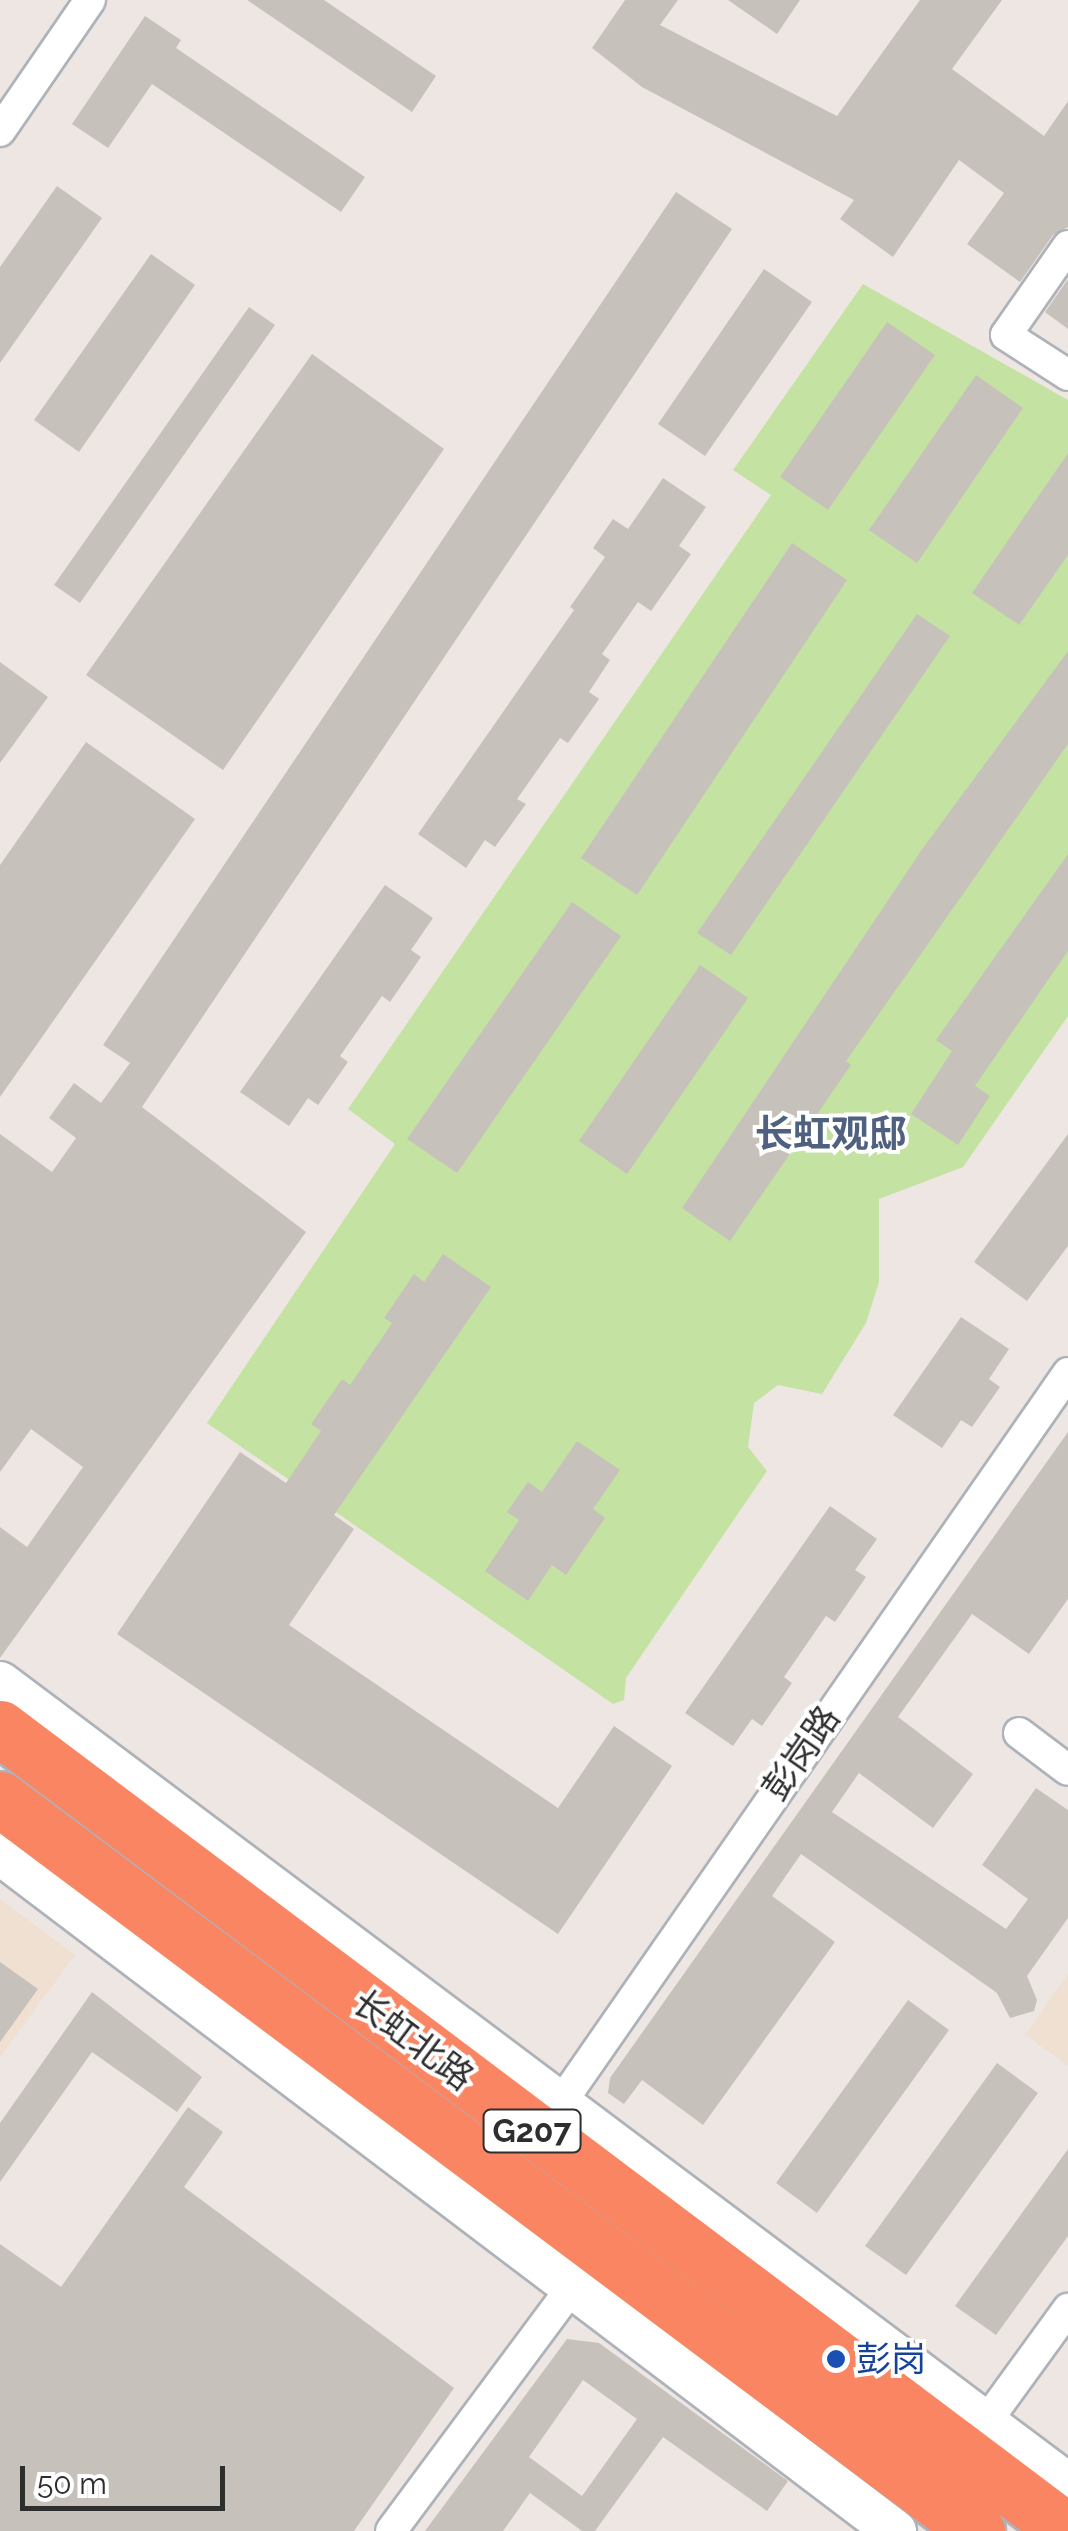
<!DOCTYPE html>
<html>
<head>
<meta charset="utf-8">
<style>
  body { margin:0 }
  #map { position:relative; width:1068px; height:2531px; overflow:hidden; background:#eee6e2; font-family:Raleway,"Noto Sans SC",sans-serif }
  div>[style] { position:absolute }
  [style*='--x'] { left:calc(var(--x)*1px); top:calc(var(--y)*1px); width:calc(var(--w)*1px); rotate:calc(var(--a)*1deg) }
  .education>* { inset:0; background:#efe0d2 }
  .green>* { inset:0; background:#c4e2a1 }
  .building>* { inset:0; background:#c7c1bc }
  .roads { filter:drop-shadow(2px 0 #aeb2b9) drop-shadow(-2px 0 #aeb2b9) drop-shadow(0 2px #aeb2b9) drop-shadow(0 -2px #aeb2b9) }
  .street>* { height:30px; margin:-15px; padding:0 15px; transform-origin:15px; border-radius:15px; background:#fff }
  .secondary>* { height:42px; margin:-21px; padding:0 21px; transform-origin:21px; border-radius:21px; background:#fff }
  .highway>* { height:55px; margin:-27.5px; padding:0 27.5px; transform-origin:27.5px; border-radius:27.5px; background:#f98562 }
  .dots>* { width:28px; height:28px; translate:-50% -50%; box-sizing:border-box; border:5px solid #fff; border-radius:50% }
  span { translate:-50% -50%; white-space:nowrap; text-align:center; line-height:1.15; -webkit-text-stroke:8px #fff; paint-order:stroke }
  .shield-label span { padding:2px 8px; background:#fff; border:2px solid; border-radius:8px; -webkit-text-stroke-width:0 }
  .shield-label { font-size:32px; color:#2e2e2e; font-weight:700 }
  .street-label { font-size:35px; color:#2e2e2e }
  .transit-label { font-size:35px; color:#164399 }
  .left { translate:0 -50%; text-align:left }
  .neighbourhood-label { font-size:38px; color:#4f617e; font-weight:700 }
  .scale { position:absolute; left:20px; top:2466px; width:205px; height:45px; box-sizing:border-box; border:5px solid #2e2e2e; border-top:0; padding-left:12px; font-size:30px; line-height:35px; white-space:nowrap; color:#2e2e2e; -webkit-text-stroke:8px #fff; paint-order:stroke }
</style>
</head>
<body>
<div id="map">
  <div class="education">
    <i style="clip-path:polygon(0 1899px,75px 1955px,0 2057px)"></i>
    <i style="clip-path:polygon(1068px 1974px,1068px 2065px,1025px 2035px)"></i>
  </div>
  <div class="green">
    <i style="clip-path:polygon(863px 284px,1068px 400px,1068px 1016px,963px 1167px,879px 1199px,879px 1282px,866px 1323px,822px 1394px,778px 1385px,754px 1403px,748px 1447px,767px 1471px,626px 1678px,624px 1700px,613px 1704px,207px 1423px,395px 1144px,348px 1109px,771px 495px,733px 470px)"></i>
  </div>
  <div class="building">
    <i style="clip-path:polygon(247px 0,324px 0,436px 76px,412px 112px)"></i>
    <i style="clip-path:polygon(625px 0,678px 0,660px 25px,837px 116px,920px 0,1002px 0,952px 69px,1044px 136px,1068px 101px,1068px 227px,1053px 235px,1020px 282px,967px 244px,1004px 193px,959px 160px,893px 257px,840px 219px,854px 200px,642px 87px,592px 48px)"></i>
    <i style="clip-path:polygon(728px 0,800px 0,777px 34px)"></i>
    <i style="clip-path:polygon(145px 16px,181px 40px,176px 48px,365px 177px,341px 212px,152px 84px,108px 148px,72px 124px)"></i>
    <i style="clip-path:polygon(57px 186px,102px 218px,0 363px,0 267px)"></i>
    <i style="clip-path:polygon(676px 192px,732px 229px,142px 1107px,306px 1232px,0 1658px,0 1527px,27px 1547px,83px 1467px,31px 1429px,0 1472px,0 1134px,52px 1172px,76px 1138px,49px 1118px,74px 1083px,101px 1103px,130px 1063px,103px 1045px)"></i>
    <i style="clip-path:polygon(151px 254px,195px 285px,79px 452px,34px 420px)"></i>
    <i style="clip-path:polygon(764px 269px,812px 302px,705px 456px,658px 424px)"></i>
    <i style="clip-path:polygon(1068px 279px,1068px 329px,1045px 312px)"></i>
    <i style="clip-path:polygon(249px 307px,275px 325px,80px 603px,54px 585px)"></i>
    <i style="clip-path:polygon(887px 322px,935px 355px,828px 510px,780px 477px)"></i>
    <i style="clip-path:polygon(312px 354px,444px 449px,223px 770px,86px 675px)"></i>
    <i style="clip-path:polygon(976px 375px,1023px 408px,917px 563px,869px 530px)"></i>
    <i style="clip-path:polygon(1068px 453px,1068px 555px,1019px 625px,972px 593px)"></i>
    <i style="clip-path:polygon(663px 478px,706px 507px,679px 546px,691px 554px,651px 611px,638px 602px,602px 654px,610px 660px,589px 692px,599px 699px,568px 743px,560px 738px,517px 799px,526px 804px,495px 847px,485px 840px,466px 868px,418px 834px,574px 610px,570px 607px,605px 557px,593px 548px,613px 519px,628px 529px)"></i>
    <i style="clip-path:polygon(792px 543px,847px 580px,637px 895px,581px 858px)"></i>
    <i style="clip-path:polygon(917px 614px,950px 636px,731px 955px,697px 933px)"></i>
    <i style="clip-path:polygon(1068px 651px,1068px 744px,846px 1061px,851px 1065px,730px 1241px,682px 1208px,923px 848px)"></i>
    <i style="clip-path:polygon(0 662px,48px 697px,0 763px)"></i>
    <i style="clip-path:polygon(86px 742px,195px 819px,0 1097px,0 865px)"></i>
    <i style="clip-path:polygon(1068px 854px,1068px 951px,975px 1086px,990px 1096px,958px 1145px,911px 1114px,952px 1051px,936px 1040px)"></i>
    <i style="clip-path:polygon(385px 885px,433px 918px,411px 950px,421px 957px,390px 1002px,382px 996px,340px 1056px,348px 1062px,318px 1105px,308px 1098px,289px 1126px,240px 1092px)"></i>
    <i style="clip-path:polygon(572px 902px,621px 936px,457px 1173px,407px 1139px)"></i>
    <i style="clip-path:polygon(700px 965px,748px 998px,627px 1174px,579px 1141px)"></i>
    <i style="clip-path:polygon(1068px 1134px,1068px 1246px,1027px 1301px,974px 1262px)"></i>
    <i style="clip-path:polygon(443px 1254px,491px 1287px,334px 1515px,354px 1529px,289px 1625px,558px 1808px,614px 1726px,672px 1766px,558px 1934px,117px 1634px,240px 1452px,286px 1483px,321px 1431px,311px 1424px,342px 1379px,350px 1385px,392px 1323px,384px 1318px,414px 1274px,424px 1282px)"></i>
    <i style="clip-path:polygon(961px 1317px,1009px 1349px,989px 1379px,1000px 1387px,972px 1427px,961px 1420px,942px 1448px,893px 1415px)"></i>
    <i style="clip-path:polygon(1068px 1432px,1068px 1599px,1029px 1654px,972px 1614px,898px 1717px,973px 1774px,933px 1828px,859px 1773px,832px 1812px,1006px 1929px,1028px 1899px,982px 1865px,1036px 1788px,1068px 1810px,1068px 1918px,1027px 1976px,1037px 2000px,1034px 2011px,1010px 2018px,997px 1993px,801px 1854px,772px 1896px,835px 1942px,703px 2125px,642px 2080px,624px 2104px,608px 2093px,610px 2078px)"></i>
    <i style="clip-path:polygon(577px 1441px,620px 1470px,593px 1509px,605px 1518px,566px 1575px,552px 1565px,528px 1601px,485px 1571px,519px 1520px,507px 1512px,528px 1482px,542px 1492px)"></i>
    <i style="clip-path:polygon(830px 1506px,877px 1539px,855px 1570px,866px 1577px,835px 1622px,826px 1616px,784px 1677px,792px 1683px,762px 1726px,752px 1719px,733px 1746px,685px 1713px)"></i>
    <i style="clip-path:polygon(0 1962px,38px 1989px,0 2042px)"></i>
    <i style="clip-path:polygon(92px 1992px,202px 2077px,177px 2112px,92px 2052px,0 2182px,0 2123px)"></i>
    <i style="clip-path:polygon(908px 2000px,949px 2030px,817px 2213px,776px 2183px)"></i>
    <i style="clip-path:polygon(997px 2063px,1038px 2093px,906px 2275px,865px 2246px)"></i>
    <i style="clip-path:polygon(188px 2107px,223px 2132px,184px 2187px,454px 2388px,354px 2531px,0 2531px,0 2244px,61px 2287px)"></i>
    <i style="clip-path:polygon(1068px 2149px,1068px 2236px,996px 2335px,955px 2306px)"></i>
    <i style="clip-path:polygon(evenodd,567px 2339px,599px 2343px,788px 2481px,767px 2511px,663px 2437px,595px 2531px,582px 2531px,530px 2493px,503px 2531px,425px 2531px,567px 2339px,583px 2380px,637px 2419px,582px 2496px,529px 2457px,583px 2380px)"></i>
  </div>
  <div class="roads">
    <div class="street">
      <i style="--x:0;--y:131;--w:159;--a:-55.5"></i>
      <i style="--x:1068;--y:246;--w:108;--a:124.9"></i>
      <i style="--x:1006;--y:335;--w:74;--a:32.8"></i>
      <i style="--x:1019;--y:1733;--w:61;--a:37.1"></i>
      <i style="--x:551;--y:2117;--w:906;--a:-55.2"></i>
      <i style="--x:983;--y:2426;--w:145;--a:-54"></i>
      <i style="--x:391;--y:2531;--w:324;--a:-53.4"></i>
    </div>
    <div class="secondary">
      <i style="--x:0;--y:1683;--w:1336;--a:36.9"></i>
      <i style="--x:0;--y:1853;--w:1123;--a:37.15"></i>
    </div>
    <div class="highway">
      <i style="--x:0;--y:1728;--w:1335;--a:36.96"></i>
      <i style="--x:0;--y:1799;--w:1221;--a:36.84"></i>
    </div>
  </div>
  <div class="dots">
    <i style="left:836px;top:2359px;background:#1a4fb4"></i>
  </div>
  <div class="shield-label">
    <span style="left:532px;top:2131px">G207</span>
  </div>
  <div class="street-label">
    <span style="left:801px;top:1753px;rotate:-55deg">彭岗路</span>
    <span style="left:413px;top:2040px;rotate:37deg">长虹北路</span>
  </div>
  <div class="transit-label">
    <span class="left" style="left:856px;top:2359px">彭岗</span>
  </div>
  <div class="neighbourhood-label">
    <span style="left:831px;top:1134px">长虹观邸</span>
  </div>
  <div class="scale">50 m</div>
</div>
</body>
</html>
